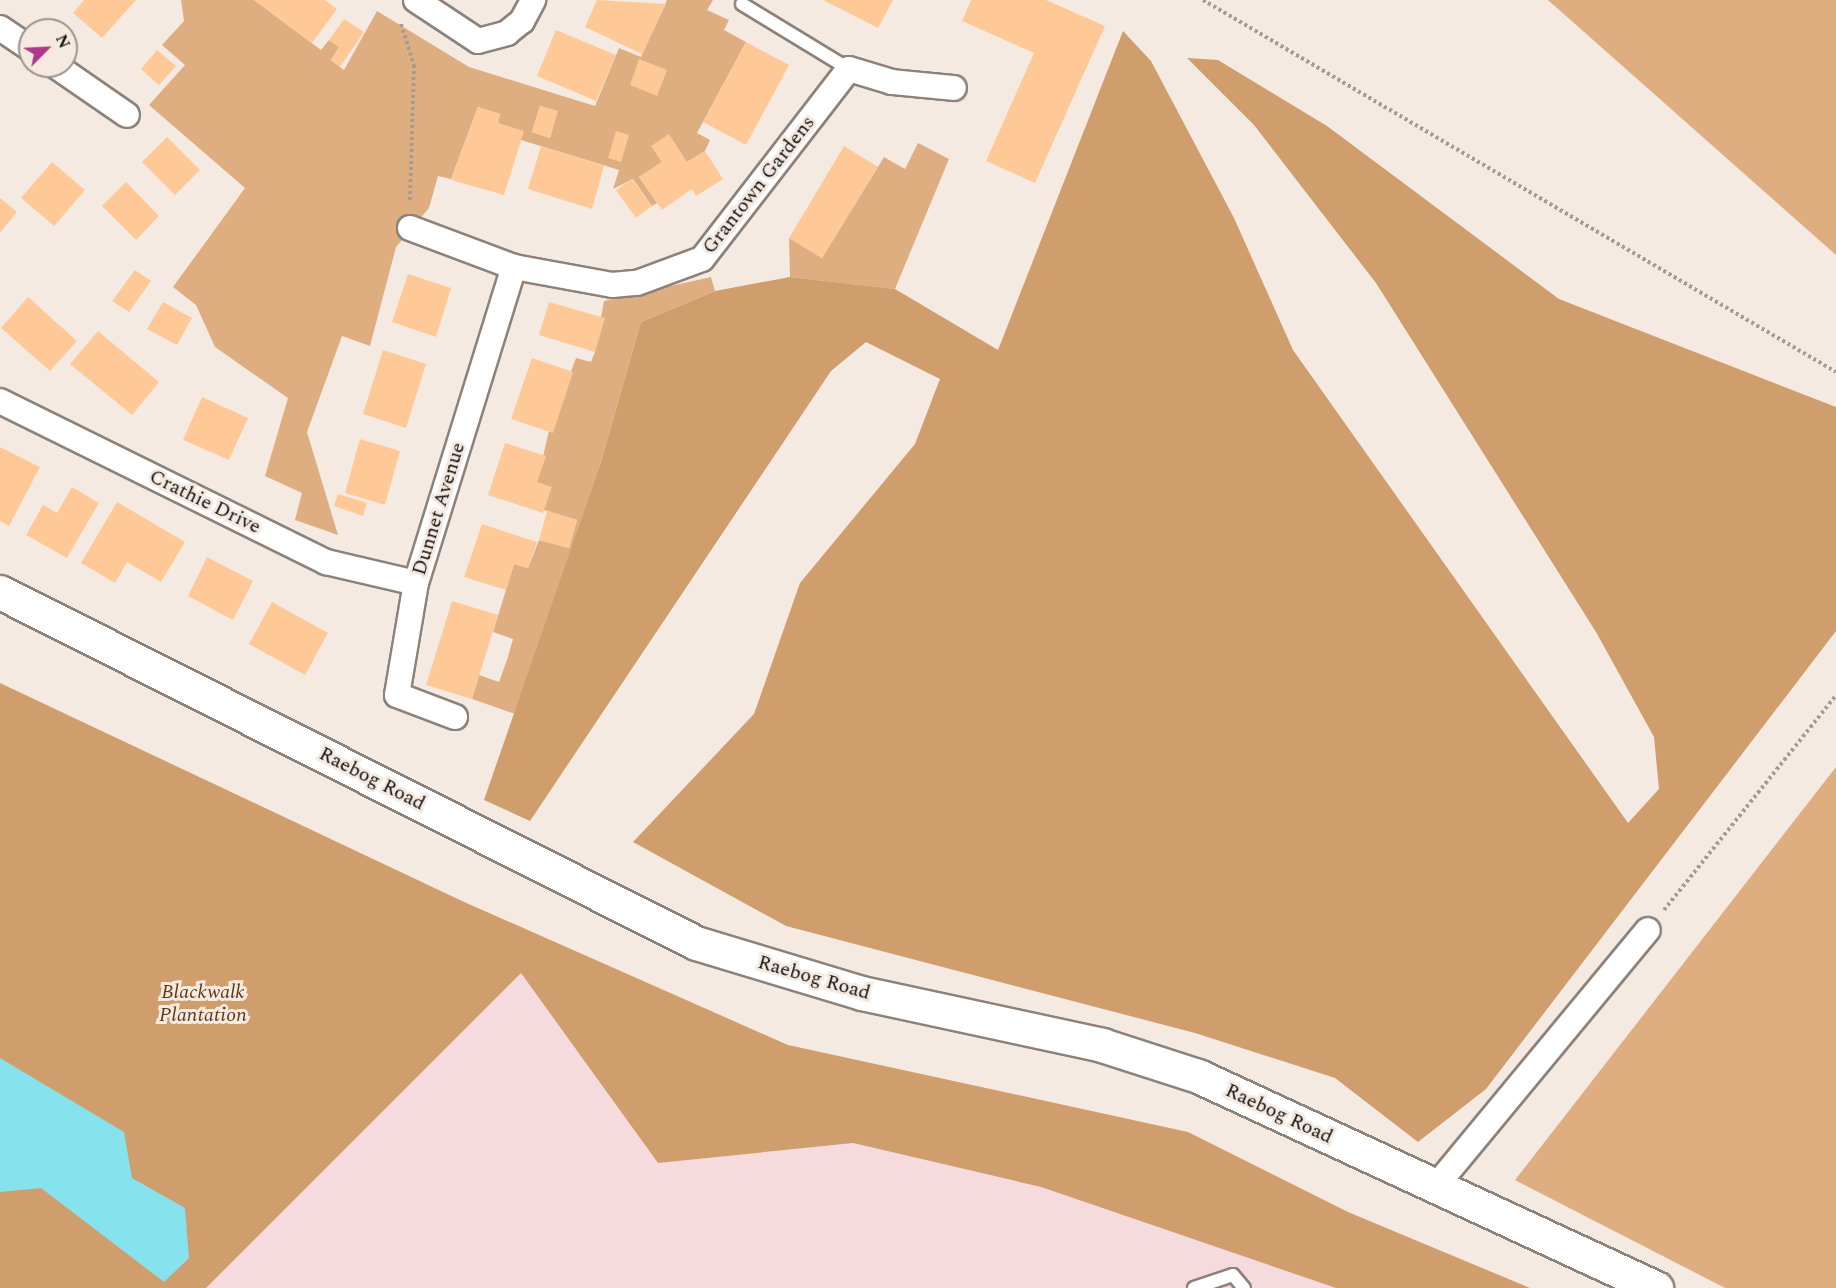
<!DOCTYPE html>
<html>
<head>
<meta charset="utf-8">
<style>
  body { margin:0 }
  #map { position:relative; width:1836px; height:1288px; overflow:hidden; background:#f5eae1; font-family:Spectral,serif }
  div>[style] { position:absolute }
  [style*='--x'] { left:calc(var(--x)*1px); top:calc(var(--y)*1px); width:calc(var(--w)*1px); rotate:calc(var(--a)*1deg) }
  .industrial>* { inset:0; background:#f5dbde }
  .green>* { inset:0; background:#deae81 }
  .forest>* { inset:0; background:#d09d6c }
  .water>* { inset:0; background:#86e2ec }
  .building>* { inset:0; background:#fec997 }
  .path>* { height:4px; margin-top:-2px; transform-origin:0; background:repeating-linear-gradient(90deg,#a39b94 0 3px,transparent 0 6px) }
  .roads { filter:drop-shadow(2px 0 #8c827a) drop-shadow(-2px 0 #8c827a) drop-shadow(0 2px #8c827a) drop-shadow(0 -2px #8c827a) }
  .service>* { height:12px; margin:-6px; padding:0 6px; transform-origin:6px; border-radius:6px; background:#fff }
  .minor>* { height:24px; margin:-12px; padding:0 12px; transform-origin:12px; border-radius:12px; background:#fff }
  .secondary>* { height:33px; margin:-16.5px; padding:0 16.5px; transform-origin:16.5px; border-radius:16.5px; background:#fff }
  span { translate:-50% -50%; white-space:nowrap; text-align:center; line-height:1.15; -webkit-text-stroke:6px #f5eae1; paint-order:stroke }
  .street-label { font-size:20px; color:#14110e }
  .park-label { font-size:20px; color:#5d3a14; font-style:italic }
  .north { position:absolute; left:18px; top:18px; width:60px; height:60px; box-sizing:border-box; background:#f5eae1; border:2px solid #9b938d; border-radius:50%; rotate:66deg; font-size:16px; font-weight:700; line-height:24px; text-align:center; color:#14110e }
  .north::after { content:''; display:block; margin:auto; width:21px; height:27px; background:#b0378a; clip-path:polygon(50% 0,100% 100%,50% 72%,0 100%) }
</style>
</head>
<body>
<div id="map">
  <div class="industrial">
    <i style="clip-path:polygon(521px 972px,658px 1163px,852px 1143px,1041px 1187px,1336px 1288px,206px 1288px)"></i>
  </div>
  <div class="green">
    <i style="clip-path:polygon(evenodd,181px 0,254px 0,321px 50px,329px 40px,339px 47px,331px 60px,344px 70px,377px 11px,469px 67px,595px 106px,619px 48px,641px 57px,667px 0,713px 0,707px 10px,729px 20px,724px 30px,746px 42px,697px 133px,710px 140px,705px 151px,687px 162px,652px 146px,662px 162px,639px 177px,657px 203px,652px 206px,633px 179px,613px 189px,619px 170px,521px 140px,498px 123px,500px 114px,478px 107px,451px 179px,438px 176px,429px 208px,396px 247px,370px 346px,342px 336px,307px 432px,338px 535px,295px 520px,302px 493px,265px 476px,288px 398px,215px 347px,196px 305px,173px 287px,245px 188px,149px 105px,185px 65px,162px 45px,184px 21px,181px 0,540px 106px,557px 111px,550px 138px,532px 132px,540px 106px)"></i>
    <i style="clip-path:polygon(1548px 0,1836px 0,1836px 255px)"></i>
    <i style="clip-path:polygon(918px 143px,949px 159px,895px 289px,790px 277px,789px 238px,822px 258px,884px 157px,905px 169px)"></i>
    <i style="clip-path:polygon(711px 277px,715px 291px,641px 322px,601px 462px,515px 714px,472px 699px,479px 675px,499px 682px,507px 660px,513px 639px,493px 632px,514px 564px,528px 568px,539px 540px,569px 548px,577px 520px,544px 510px,537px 482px,549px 431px,576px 358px,591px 362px,595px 352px,604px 301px)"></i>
    <i style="clip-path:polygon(1836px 767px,1836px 1288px,1725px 1288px,1515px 1180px)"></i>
  </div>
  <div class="forest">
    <i style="clip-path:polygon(1123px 31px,1151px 61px,1234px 218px,1293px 350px,1628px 823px,1659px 789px,1654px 737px,1596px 632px,1376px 283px,1254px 125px,1187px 58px,1218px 60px,1327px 126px,1559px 299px,1836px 407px,1836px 631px,1486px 1089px,1418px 1142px,1335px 1078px,1195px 1033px,786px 926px,633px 842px,754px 714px,800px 583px,915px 444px,940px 379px,866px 342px,831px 371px,530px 821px,484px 800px,601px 462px,641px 322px,715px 291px,790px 277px,895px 289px,998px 350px)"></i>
    <i style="clip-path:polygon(0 683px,462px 901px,788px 1045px,1188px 1132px,1348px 1212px,1530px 1288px,1336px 1288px,1041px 1187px,853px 1143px,658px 1163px,521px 973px,206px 1288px,0 1288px)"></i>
  </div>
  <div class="water">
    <i style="clip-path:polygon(0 1058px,124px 1132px,132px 1178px,185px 1208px,189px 1258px,164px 1282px,41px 1188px,0 1192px)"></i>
  </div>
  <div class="building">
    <i style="clip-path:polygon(84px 0,136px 0,102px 38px,73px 13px)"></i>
    <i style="clip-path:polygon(254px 0,325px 0,337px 9px,312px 43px)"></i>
    <i style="clip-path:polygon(597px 0,666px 4px,642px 54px,585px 27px)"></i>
    <i style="clip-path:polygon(823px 0,893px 0,878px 28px)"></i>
    <i style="clip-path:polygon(971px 0,1046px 0,1105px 26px,1035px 183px,986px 161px,1034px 53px,962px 21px)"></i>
    <i style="clip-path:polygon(344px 19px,364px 32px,340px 67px,331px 60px,339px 47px,329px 40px)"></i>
    <i style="clip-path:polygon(556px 30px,616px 55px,596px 101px,537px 76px)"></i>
    <i style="clip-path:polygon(746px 42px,789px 65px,746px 145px,703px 122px)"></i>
    <i style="clip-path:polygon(157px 50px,176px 66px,159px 85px,141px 69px)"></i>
    <i style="clip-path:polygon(639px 59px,667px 70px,657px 96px,630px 85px)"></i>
    <i style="clip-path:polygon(540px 106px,558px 111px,550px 138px,532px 132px)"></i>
    <i style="clip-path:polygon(478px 107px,500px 114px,498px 123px,524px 131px,504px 195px,451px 180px)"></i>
    <i style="clip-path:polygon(616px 131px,629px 135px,621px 162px,608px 158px)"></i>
    <i style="clip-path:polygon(669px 134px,687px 162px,705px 151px,723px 179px,696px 196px,692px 189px,662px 210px,639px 177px,662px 162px,651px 146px)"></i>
    <i style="clip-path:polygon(167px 137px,200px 170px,175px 195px,142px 162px)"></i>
    <i style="clip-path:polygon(541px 146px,604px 166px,592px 209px,528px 189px)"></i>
    <i style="clip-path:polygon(844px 146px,878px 167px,822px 258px,789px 238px)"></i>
    <i style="clip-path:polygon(52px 162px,85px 190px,54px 226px,21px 198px)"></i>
    <i style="clip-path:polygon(632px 179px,652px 206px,636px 218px,616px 190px)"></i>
    <i style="clip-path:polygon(126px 182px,159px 216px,136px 240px,102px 206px)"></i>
    <i style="clip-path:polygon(0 198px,17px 212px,0 233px)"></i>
    <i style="clip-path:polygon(135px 270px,151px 281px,129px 312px,112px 301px)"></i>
    <i style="clip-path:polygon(408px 274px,451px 288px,436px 337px,392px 322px)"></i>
    <i style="clip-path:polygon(28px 297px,77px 341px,50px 371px,1px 328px)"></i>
    <i style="clip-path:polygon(163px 302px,192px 318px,177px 345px,147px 329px)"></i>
    <i style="clip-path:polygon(549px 302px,605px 318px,595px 352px,539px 335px)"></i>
    <i style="clip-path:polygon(98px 331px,159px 382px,132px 415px,70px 364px)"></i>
    <i style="clip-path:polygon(383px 350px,426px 364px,406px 428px,363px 414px)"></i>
    <i style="clip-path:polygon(532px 358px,573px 372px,553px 433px,511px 419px)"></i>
    <i style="clip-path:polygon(202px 397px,248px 418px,229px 460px,183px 440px)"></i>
    <i style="clip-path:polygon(360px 439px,400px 451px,385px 505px,345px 493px)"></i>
    <i style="clip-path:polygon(505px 443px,546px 456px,537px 482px,552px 487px,543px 513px,488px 495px)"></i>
    <i style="clip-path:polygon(0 447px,40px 467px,9px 526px,0 521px)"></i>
    <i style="clip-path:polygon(72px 487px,99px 503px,67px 558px,26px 535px,43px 505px,57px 513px)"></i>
    <i style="clip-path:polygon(338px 494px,367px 503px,363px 516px,334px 506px)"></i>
    <i style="clip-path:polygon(117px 502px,185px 542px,161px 582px,127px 562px,115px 583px,81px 563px)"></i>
    <i style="clip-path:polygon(547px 511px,577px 520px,569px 548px,539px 540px)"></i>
    <i style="clip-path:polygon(482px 524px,537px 542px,528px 568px,514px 564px,506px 590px,464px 577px)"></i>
    <i style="clip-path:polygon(207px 557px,253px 581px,233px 620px,188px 596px)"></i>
    <i style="clip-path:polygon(452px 601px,498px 615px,472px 699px,426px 685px)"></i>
    <i style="clip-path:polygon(272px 602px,328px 633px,305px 675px,249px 644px)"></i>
  </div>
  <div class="path">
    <i style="--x:1203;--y:0;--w:734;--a:30.44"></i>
    <i style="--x:401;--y:24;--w:43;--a:72.4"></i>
    <i style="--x:414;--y:65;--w:135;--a:91.7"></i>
    <i style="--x:1664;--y:910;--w:275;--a:-51.3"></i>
  </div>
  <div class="roads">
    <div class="service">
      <i style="--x:742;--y:4;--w:125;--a:31.3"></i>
      <i style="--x:1194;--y:1288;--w:41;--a:-18.4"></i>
      <i style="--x:1233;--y:1275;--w:17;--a:50"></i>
    </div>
    <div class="minor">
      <i style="--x:416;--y:0;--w:74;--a:33.5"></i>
      <i style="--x:478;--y:41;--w:30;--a:-15"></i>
      <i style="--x:507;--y:33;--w:19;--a:-39"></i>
      <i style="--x:522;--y:21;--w:24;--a:-62"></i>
      <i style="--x:0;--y:28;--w:36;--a:34"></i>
      <i style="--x:56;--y:66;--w:86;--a:34.6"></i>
      <i style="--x:410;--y:228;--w:111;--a:20.6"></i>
      <i style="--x:514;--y:267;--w:100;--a:10.4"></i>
      <i style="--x:612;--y:285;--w:25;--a:-5"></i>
      <i style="--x:637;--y:283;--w:69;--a:-20.3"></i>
      <i style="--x:702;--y:259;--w:240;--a:-52.3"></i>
      <i style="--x:849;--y:69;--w:45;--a:16.8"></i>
      <i style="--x:892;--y:82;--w:62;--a:5.5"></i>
      <i style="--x:0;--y:401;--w:364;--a:26.3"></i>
      <i style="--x:326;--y:562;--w:92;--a:13.1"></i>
      <i style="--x:455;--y:717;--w:62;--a:-159.2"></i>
      <i style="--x:397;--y:695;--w:114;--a:-80.4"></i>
      <i style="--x:416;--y:583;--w:331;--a:-72.8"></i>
      <i style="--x:1436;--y:1186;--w:332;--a:-50.4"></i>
    </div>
    <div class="secondary">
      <i style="--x:0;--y:592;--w:779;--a:26.76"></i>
      <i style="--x:696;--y:943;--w:173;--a:16.8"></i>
      <i style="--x:862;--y:993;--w:246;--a:12.2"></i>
      <i style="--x:1102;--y:1045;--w:101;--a:17.9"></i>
      <i style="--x:1198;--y:1076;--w:505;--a:24.84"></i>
    </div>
  </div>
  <div class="street-label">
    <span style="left:759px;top:185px;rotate:-52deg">Grantown Gardens</span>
    <span style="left:205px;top:502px;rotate:26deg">Crathie Drive</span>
    <span style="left:439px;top:509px;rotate:-73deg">Dunnet Avenue</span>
    <span style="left:372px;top:779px;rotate:27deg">Raebog Road</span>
    <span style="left:814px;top:978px;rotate:16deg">Raebog Road</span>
    <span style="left:1279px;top:1114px;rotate:25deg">Raebog Road</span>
  </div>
  <div class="park-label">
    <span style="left:203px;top:1004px">Blackwalk<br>Plantation</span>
  </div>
  <div class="north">N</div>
</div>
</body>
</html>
